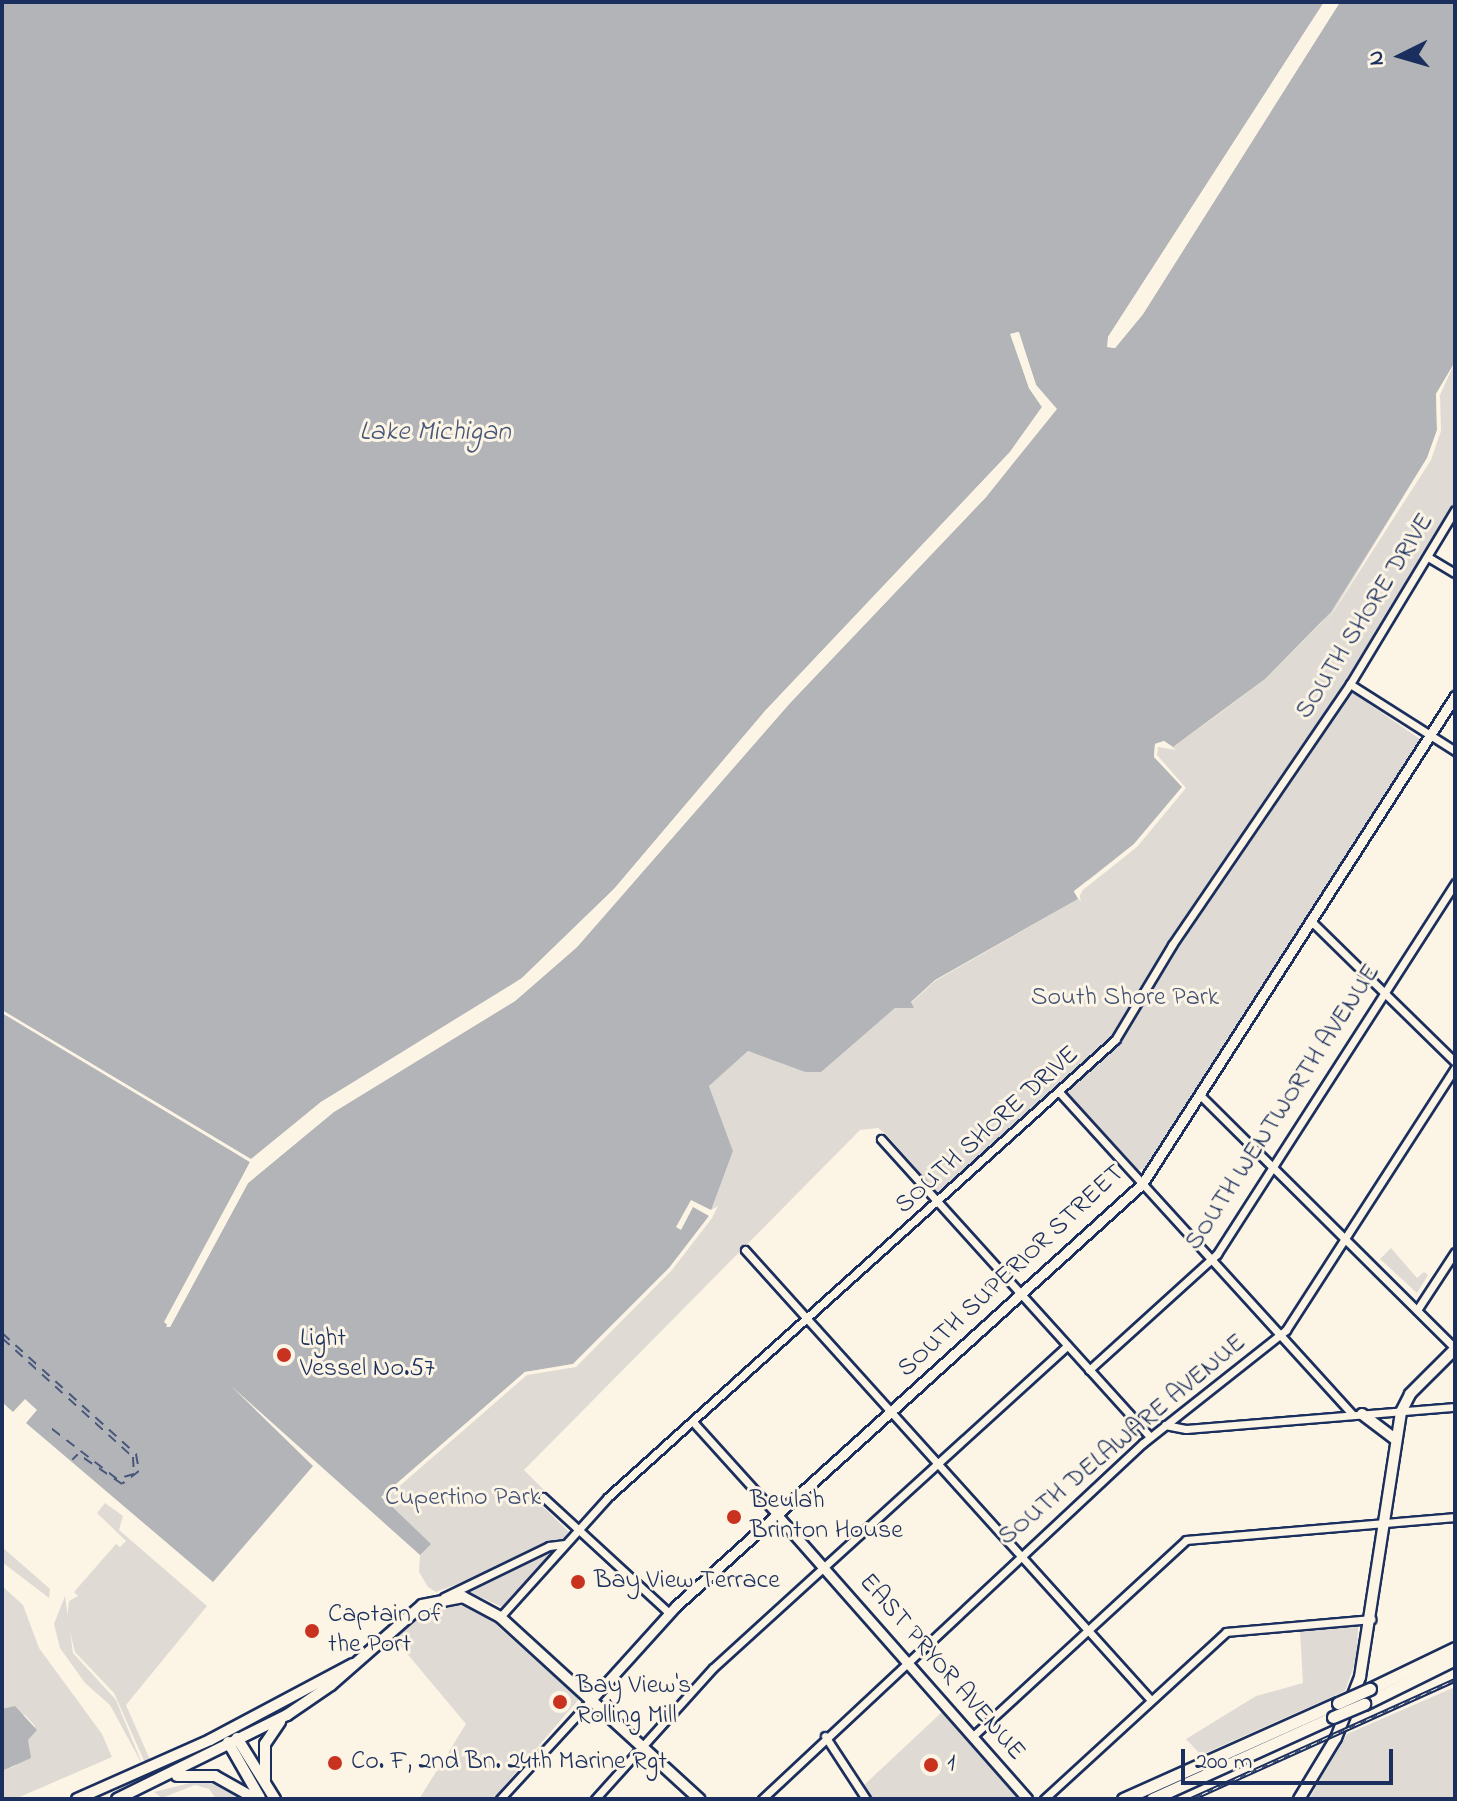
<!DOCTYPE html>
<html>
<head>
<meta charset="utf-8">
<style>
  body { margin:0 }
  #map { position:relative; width:1457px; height:1801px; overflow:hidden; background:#fcf5e5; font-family:"Indie Flower",sans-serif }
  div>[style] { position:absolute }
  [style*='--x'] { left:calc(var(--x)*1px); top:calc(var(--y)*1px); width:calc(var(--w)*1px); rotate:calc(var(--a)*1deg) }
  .green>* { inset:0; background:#dfdbd4 }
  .water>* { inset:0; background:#b2b4b8 }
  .pier>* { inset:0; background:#fcf5e5 }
  .ferry>* { height:2px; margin-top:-1px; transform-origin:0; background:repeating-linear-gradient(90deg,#485779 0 10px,transparent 0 18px) }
  .roads { filter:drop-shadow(2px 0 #1b2f5e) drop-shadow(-2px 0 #1b2f5e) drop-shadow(0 2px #1b2f5e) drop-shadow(0 -2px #1b2f5e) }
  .minor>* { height:7px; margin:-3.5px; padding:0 3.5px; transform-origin:3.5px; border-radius:3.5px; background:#fcf5e5 }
  .tertiary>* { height:9px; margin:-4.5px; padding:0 4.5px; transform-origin:4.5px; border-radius:4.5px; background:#fcf5e5 }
  .secondary>* { height:10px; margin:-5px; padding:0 5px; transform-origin:5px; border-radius:5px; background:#fcf5e5 }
  .primary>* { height:11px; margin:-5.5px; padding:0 5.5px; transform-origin:5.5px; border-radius:5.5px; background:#fcf5e5 }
  .rail>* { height:5px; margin-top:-2.5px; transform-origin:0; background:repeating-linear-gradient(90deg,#fcf5e5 0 6px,#1b2f5e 0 12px); box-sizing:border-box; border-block:2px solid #1b2f5e }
  .bridges { filter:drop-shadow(2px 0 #1b2f5e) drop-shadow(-2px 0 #1b2f5e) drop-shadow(0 2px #1b2f5e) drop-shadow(0 -2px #1b2f5e) }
  .primary-bridge>* { height:11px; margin:-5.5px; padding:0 5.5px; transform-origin:5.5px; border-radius:5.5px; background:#fcf5e5 }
  .dots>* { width:22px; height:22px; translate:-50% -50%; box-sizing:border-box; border:4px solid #fcf5e5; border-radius:50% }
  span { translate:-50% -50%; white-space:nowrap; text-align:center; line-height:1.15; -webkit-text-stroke:6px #fcf5e5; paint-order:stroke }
  .street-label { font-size:26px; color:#1b2f5e }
  .park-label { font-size:26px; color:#425176 }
  .poi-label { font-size:26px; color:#1b2f5e }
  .left { translate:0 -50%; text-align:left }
  .water-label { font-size:28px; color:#485779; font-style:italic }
  .frame { position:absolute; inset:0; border:4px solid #1b2f5e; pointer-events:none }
  .north { position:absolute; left:1361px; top:16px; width:80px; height:80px; -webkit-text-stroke:6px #fcf5e5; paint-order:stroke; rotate:265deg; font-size:22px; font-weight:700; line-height:32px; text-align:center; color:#1b2f5e }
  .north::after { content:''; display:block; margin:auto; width:28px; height:36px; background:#1b2f5e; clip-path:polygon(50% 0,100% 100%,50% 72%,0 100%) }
  .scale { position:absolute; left:1181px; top:1749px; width:212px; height:36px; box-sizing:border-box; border:4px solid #1b2f5e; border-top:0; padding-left:10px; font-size:24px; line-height:28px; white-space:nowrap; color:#1b2f5e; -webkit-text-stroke:6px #fcf5e5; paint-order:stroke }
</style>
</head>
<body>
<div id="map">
  <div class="green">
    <i style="clip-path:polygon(1455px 362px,1455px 502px,1343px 686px,1420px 739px,1144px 1169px,1136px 1170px,1060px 1087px,939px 1195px,886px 1134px,878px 1128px,860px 1130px,524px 1470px,543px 1489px,535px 1499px,569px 1532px,502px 1607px,472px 1593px,465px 1581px,436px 1592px,428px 1587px,419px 1572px,420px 1555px,430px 1544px,381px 1497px,709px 1216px,733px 1151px,709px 1086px,748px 1051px,805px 1072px,825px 1067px,895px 1008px,913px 1007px,911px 1003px,935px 981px,1078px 899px,1154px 757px,1155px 744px,1173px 747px,1220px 713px,1265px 679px,1323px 621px)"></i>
    <i style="clip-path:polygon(1391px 1248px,1417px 1278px,1424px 1272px,1428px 1275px,1417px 1293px,1380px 1259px)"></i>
    <i style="clip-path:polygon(105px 1503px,123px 1516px,119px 1530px,207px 1606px,126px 1705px,151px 1762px,146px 1765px,114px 1693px,75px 1652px,67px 1620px,69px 1601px,78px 1596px,74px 1592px,116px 1544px,120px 1547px,126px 1541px,97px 1513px)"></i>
    <i style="clip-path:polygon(2px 1547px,50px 1589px,49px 1598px,2px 1562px)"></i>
    <i style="clip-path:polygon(2px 1586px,23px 1605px,39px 1648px,102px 1734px,112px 1757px,15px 1799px,2px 1799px,2px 1771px,15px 1766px,35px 1726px,25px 1715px,2px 1709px)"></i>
    <i style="clip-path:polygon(65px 1596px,73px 1653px,116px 1700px,143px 1766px,110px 1705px,85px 1683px,60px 1648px,54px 1624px)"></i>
    <i style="clip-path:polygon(454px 1603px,483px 1613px,579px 1699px,493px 1799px,419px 1799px,466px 1724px,394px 1638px,423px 1613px)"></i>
    <i style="clip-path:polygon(1358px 1626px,1357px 1658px,1345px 1691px,1201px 1755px,1186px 1739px,1256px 1696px,1303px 1683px,1300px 1630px)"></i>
    <i style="clip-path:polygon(1455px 1687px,1455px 1799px,1309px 1799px,1347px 1734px)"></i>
    <i style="clip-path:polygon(942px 1712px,1008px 1786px,1019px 1799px,871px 1799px,863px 1786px)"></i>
    <i style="clip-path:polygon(206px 1779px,247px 1799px,216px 1799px,209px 1789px,195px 1785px,162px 1798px,154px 1792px)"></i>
  </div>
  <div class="water">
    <i style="clip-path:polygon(2px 2px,1324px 2px,1108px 337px,1108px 347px,1115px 348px,1143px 314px,1340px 2px,1455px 2px,1455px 362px,1436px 394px,1437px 430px,1427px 458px,1331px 612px,1265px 679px,1173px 747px,1164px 741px,1155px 744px,1154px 757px,1183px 786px,1134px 844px,1074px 891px,1078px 899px,935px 980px,911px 1002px,914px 1008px,895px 1008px,821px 1072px,805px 1072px,748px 1051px,709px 1086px,733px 1151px,709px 1216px,669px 1268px,573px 1364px,525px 1372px,382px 1497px,431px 1544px,420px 1555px,230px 1385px,313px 1466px,213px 1582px,26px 1423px,37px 1410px,25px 1399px,13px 1412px,2px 1402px,2px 1013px,250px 1162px,164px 1322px,170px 1327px,248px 1183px,334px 1112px,515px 1001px,577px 947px,790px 703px,986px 497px,1056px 409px,1036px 385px,1019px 332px,1011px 334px,1029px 388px,1042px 407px,1010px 452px,765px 711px,614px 889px,522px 978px,321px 1102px,251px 1160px,2px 1010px)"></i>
    <i style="clip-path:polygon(15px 1706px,37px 1730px,28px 1740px,31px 1758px,2px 1771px,2px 1709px)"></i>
  </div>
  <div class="pier">
    <i style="clip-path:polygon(1324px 2px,1112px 344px,1139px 312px,1317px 30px,1340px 2px,1143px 314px,1115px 348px,1107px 347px,1108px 337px)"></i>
    <i style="clip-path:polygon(evenodd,1018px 332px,1036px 385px,1057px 409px,986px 497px,790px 703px,577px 947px,515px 1001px,333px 1112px,248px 1183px,170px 1327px,166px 1327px,250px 1162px,2px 1010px,251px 1159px,321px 1102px,494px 998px,522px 978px,614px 889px,765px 711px,1010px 452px,1042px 407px,1029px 388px,1010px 334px,1018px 332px,1036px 390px,1051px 409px,983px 494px,787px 700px,574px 944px,512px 998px,331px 1108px,247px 1179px,254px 1162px,324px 1106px,524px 981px,616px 892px,768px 713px,1013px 455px,1046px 408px,1036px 390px)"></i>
    <i style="clip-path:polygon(1455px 362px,1440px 395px,1441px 431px,1431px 460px,1325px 625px,1427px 458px,1437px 430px,1436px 394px)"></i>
    <i style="clip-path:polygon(1164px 741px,1176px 750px,1158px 747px,1157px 755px,1186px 788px,1137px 847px,1079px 893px,1081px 902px,1074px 892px,1134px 844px,1182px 787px,1154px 757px,1155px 744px)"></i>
    <i style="clip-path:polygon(691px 1200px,711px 1210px,718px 1206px,712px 1218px,672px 1270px,576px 1367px,527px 1375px,387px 1497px,391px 1506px,381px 1497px,525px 1372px,573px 1364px,669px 1268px,709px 1216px,693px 1207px,681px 1230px,676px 1227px)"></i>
  </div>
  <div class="ferry">
    <i style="--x:2;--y:1333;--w:181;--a:42.1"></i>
    <i style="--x:136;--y:1454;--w:17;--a:80"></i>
    <i style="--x:139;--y:1471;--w:21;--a:143"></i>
    <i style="--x:122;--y:1484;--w:53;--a:-145.7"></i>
    <i style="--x:78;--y:1454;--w:8;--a:135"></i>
    <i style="--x:2;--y:1338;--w:177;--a:42.3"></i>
    <i style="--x:133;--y:1457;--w:17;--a:87"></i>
    <i style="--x:134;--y:1474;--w:18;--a:164"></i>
    <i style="--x:117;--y:1479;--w:88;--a:-142.4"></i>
  </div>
  <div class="roads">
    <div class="minor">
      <i style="--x:1428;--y:557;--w:31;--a:31"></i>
      <i style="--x:1350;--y:684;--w:125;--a:32.5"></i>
      <i style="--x:1311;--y:921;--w:202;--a:44.4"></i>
      <i style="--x:1060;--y:1093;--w:435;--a:47.7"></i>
      <i style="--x:1200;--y:1095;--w:359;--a:44.8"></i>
      <i style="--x:881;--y:1139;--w:401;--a:47.9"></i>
      <i style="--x:745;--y:1250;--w:605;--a:47.95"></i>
      <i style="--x:1417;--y:1310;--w:69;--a:-56.8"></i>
      <i style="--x:1089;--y:1370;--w:173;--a:-42.2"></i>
      <i style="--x:1217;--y:1254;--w:441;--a:-57.3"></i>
      <i style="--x:694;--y:1423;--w:124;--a:47.9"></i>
      <i style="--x:1165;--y:1425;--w:21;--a:11"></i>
      <i style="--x:1186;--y:1429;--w:270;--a:-4.7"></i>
      <i style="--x:543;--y:1497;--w:171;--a:42.6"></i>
      <i style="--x:444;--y:1597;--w:117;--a:-25.9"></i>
      <i style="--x:549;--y:1546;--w:16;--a:-7"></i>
      <i style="--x:500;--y:1617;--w:161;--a:-48"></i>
      <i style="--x:608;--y:1497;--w:683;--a:-42.03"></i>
      <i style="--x:1115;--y:1040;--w:111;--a:-59"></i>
      <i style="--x:1172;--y:945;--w:316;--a:-55.7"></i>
      <i style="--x:1350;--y:684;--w:203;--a:-58.9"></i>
      <i style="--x:825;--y:1736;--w:75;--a:56.9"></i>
      <i style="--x:973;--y:1736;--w:289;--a:-42.6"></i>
      <i style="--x:1186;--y:1540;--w:270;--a:-4.9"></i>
      <i style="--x:500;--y:1799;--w:134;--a:-47.4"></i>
      <i style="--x:595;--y:1799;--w:176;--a:-48"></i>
      <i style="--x:713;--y:1668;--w:479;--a:-42.3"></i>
      <i style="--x:762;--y:1799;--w:521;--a:-43.06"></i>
      <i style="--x:1143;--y:1443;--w:182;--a:-38.3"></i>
      <i style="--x:1286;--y:1330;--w:312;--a:-57.2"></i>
      <i style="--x:1044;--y:1799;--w:247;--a:-42.5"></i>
      <i style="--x:1226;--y:1632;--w:146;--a:-5.1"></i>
    </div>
    <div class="tertiary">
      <i style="--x:777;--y:1515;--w:378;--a:48.6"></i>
      <i style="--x:591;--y:1700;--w:127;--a:-47.9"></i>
      <i style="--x:676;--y:1606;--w:629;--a:-42.16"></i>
      <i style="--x:1142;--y:1184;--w:580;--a:-57.32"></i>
    </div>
    <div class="secondary">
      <i style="--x:1362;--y:1414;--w:41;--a:37.1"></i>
      <i style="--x:237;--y:1738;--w:72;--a:58.1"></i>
      <i style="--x:228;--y:1742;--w:64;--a:60.3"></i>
      <i style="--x:177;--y:1776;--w:38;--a:0"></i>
      <i style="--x:215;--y:1776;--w:47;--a:29.3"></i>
      <i style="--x:265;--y:1780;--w:36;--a:-90"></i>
      <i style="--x:265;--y:1744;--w:27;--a:-56"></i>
      <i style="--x:77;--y:1799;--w:145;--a:-23.9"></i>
      <i style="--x:210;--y:1740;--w:162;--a:-28"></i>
      <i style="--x:117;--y:1799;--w:190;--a:-26.3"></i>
      <i style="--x:287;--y:1715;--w:53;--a:-34.3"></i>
      <i style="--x:331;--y:1685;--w:121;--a:-41.3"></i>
      <i style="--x:422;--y:1605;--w:42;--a:-11"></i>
      <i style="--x:463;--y:1597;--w:42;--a:28.4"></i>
      <i style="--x:500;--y:1617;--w:270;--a:42.4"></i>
      <i style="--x:1299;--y:1799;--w:71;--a:-58.8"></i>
      <i style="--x:1336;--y:1738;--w:66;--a:-68.5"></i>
      <i style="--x:1360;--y:1677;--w:268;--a:-81.2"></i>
      <i style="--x:1401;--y:1412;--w:20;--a:-63"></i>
      <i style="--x:1410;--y:1394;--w:64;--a:-45"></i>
    </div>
    <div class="primary">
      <i style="--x:1370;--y:1689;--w:94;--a:-25.8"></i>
      <i style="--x:1364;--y:1704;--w:102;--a:-26.3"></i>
      <i style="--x:1123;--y:1799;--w:235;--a:-24.1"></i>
      <i style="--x:1152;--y:1799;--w:199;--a:-24.4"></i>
    </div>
  </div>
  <div class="rail">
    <i style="--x:1191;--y:1799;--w:290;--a:-24.3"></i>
  </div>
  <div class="bridges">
    <div class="primary-bridge">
      <i style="--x:1338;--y:1703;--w:35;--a:-24"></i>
      <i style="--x:1333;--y:1717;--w:34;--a:-23"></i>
    </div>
  </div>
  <div class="dots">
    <i style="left:284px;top:1355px;background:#c8321e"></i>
    <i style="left:734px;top:1517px;background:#c8321e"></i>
    <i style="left:578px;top:1582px;background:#c8321e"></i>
    <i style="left:312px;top:1631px;background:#c8321e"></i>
    <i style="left:560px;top:1702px;background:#c8321e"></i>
    <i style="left:335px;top:1763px;background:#c8321e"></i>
    <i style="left:931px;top:1765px;background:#c8321e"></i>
  </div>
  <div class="street-label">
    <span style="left:1366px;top:617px;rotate:-58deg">SOUTH SHORE DRIVE</span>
    <span style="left:1284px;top:1108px;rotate:-57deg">SOUTH WENTWORTH AVENUE</span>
    <span style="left:988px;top:1131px;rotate:-42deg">SOUTH SHORE DRIVE</span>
    <span style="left:1012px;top:1272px;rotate:-43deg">SOUTH SUPERIOR STREET</span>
    <span style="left:1123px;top:1441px;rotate:-40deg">SOUTH DELAWARE AVENUE</span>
    <span style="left:941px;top:1668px;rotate:49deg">EAST PRYOR AVENUE</span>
  </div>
  <div class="park-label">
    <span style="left:1125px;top:999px">South Shore Park</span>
    <span style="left:463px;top:1499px">Cupertino Park</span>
  </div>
  <div class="poi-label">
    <span class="left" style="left:300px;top:1355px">Light<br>Vessel No.57</span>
    <span class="left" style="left:750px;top:1517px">Beulah<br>Brinton House</span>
    <span class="left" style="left:594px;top:1582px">Bay View Terrace</span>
    <span class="left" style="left:328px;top:1631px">Captain of<br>the Port</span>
    <span class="left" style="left:576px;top:1702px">Bay View's<br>Rolling Mill</span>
    <span class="left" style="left:351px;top:1763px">Co. F, 2nd Bn. 24th Marine Rgt</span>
    <span class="left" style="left:947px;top:1765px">1</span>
  </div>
  <div class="water-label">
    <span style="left:435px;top:433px">Lake Michigan</span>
  </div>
  <div class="frame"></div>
  <div class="north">N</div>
  <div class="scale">200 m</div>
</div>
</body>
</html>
